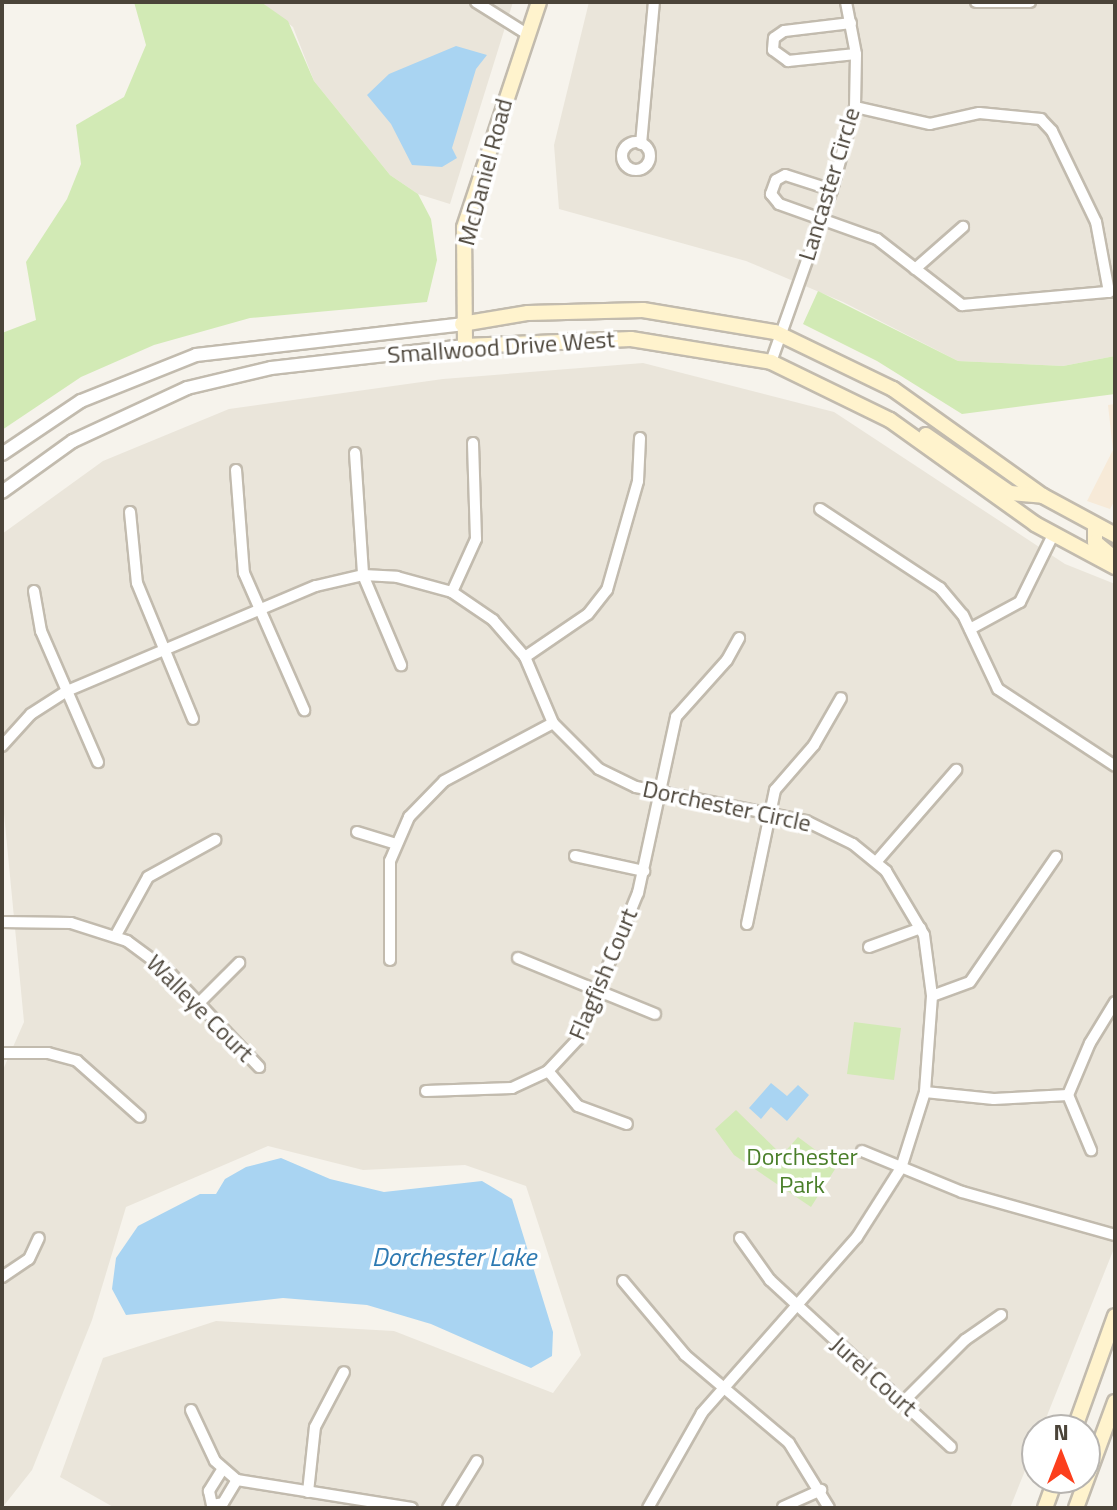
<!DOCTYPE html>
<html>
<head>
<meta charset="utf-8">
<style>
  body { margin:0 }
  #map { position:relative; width:1117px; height:1510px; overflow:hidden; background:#f6f3ec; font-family:"Titillium Web",sans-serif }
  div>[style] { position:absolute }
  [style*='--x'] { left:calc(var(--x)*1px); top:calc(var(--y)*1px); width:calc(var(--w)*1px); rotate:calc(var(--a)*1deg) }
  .residential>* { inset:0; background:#eae5da }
  .commercial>* { inset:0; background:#f7ead8 }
  .green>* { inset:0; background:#d2eab5 }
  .water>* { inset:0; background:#a9d4f2 }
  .roads { filter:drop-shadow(2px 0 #c2bbae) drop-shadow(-2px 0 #c2bbae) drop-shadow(0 2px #c2bbae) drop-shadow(0 -2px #c2bbae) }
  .minor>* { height:10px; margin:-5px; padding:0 5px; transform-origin:5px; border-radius:5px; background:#fff }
  .minor>.ring { margin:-5px; padding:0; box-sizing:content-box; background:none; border:10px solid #fff; border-radius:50% }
  .tertiary>* { height:12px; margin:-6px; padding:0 6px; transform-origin:6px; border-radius:6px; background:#fff }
  .secondary>* { height:14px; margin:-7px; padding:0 7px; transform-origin:7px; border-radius:7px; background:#fff3cd }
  span { translate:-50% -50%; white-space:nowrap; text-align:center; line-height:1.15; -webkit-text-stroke:7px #fff; paint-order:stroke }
  .street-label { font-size:24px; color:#4b4439 }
  .park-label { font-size:24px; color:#4a7f2a }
  .water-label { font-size:26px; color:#2e7ab2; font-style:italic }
  .frame { position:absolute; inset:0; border:4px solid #4b4439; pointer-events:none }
  .north { position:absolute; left:1021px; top:1414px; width:80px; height:80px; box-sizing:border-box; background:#fff; border:2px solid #b7b4b0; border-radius:50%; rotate:0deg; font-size:22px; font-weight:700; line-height:32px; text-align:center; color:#4b4439 }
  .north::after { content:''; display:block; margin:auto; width:28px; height:36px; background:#fc3f1d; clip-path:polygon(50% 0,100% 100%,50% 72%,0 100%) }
</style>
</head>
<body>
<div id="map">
  <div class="residential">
    <i style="clip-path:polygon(261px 2px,513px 2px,450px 204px,418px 194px,390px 175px,314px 81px,293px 27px)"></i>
    <i style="clip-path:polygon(589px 2px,1115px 2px,1115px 356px,1063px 366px,958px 361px,843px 302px,746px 261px,559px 209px,554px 145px)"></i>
    <i style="clip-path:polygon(643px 363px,834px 412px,1065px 564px,1115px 584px,1115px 1246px,1010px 1508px,115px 1508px,60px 1477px,103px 1358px,216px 1321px,394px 1331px,553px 1393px,581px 1355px,526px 1186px,465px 1165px,363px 1170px,268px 1146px,126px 1207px,92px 1320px,32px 1470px,2px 1508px,2px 1072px,24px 1022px,3px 803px,2px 534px,103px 461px,229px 409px,443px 379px)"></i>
  </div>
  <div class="commercial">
    <i style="clip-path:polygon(1115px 404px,1115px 500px,1110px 509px,1087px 501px,1113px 450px,1108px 405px)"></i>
  </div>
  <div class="green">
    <i style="clip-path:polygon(134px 2px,261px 2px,288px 21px,314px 81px,390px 175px,418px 194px,431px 219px,437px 260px,427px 302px,250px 318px,154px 345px,81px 377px,2px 430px,2px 333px,36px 320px,26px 262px,67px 199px,81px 164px,76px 125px,124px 97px,146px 45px)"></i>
    <i style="clip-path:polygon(818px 291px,958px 361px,1063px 366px,1115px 356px,1115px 394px,962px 414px,877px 361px,803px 324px)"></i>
    <i style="clip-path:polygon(854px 1022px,901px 1028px,894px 1080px,847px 1074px)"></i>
    <i style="clip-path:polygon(736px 1110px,782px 1155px,798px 1137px,837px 1166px,811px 1207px,734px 1155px,715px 1129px)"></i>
  </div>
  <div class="water">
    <i style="clip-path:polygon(456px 46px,487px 55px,476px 69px,452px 148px,457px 158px,442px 167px,412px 165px,391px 124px,367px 95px,389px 74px)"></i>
    <i style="clip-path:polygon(771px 1083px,787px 1096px,798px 1085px,809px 1095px,787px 1121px,771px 1107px,761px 1119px,749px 1108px)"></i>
    <i style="clip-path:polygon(281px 1158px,330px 1179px,384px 1192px,482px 1181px,512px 1199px,553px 1332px,552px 1356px,531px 1368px,431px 1324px,367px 1305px,283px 1298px,126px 1315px,112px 1289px,116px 1258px,138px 1226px,200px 1194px,216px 1194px,225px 1179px,246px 1167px)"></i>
  </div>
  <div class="roads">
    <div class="minor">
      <i style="--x:476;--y:2;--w:60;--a:32.1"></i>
      <i style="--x:976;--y:2;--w:54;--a:0"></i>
      <i style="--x:851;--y:23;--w:67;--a:173.2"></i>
      <i style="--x:784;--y:31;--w:12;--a:145"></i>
      <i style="--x:774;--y:38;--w:12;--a:95"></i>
      <i style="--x:773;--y:50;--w:19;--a:36"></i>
      <i style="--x:788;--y:61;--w:68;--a:-5.9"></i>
      <i class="ring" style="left:622px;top:142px;width:18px;height:18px"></i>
      <i style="--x:641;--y:144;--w:143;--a:-84.8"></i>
      <i style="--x:832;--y:190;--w:49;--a:-162.3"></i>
      <i style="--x:785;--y:175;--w:10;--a:151"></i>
      <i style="--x:776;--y:180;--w:15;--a:110"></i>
      <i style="--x:771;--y:194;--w:13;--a:51"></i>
      <i style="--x:779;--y:204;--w:104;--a:19.7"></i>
      <i style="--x:877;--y:239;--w:108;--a:37.8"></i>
      <i style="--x:962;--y:305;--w:148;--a:-5.1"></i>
      <i style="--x:1109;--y:292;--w:71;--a:-100.5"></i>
      <i style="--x:1096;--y:222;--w:101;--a:-115.8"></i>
      <i style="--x:1052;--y:131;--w:16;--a:-133"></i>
      <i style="--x:1041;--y:119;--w:62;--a:-174.5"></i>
      <i style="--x:979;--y:113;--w:50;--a:167.3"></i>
      <i style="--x:930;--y:124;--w:77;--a:-167.2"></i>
      <i style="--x:915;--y:269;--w:64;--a:-41.2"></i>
      <i style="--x:771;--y:362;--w:182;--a:-70.5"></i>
      <i style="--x:832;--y:190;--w:86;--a:-74.5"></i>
      <i style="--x:855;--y:107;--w:53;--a:-88.9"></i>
      <i style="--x:856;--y:54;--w:53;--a:-100.9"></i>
      <i style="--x:355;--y:453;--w:122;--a:86.2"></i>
      <i style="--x:363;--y:575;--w:98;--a:67.1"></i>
      <i style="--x:236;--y:470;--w:103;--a:85.6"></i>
      <i style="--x:244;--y:573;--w:150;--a:66.3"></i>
      <i style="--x:820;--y:509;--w:144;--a:33.4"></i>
      <i style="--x:940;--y:588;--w:35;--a:50"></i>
      <i style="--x:963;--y:615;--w:82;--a:64.7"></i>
      <i style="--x:998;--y:689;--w:140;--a:33.3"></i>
      <i style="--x:130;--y:512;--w:71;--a:84.4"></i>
      <i style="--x:137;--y:583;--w:147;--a:67.6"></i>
      <i style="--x:34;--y:591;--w:41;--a:80.1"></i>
      <i style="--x:41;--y:631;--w:143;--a:66.5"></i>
      <i style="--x:452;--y:592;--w:58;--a:-65.6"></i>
      <i style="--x:476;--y:539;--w:96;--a:-91.8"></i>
      <i style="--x:970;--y:629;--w:57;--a:-28.4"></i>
      <i style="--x:1020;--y:602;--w:75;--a:-63.8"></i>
      <i style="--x:525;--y:657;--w:76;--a:-34.3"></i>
      <i style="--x:588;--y:614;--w:31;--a:-52"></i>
      <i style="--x:607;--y:590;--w:113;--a:-74.1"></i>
      <i style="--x:638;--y:481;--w:43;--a:-87.3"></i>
      <i style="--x:2;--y:746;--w:43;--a:-47.8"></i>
      <i style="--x:31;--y:714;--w:43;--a:-32.6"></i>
      <i style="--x:67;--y:691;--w:270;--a:-22.9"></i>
      <i style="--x:316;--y:586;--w:48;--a:-13.2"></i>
      <i style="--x:363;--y:575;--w:34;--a:3"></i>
      <i style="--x:397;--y:577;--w:57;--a:15.3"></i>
      <i style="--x:452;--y:592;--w:50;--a:34.3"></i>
      <i style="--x:493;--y:620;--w:49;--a:49.1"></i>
      <i style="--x:525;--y:657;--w:72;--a:67"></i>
      <i style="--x:553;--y:723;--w:65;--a:45"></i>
      <i style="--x:599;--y:769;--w:41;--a:25.9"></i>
      <i style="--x:636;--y:787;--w:173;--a:11.3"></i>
      <i style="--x:806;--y:821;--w:52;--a:26.1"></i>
      <i style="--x:853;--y:844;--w:43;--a:39.3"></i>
      <i style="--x:886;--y:871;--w:74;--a:59.3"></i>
      <i style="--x:924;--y:935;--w:62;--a:82.5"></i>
      <i style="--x:932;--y:996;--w:96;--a:94.2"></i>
      <i style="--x:925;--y:1092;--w:80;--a:107.5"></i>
      <i style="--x:901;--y:1168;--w:82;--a:122.5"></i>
      <i style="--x:857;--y:1237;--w:235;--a:131.4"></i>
      <i style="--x:702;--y:1413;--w:109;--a:119.6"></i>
      <i style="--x:357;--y:832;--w:41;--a:17.1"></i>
      <i style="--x:575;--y:856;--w:71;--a:12.3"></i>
      <i style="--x:877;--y:861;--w:121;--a:-49"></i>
      <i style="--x:2;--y:922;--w:69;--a:0.8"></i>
      <i style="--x:71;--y:923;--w:59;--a:17.8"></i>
      <i style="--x:127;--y:941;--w:52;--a:36.4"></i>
      <i style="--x:169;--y:972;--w:131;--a:46.5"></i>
      <i style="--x:747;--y:924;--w:137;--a:-78.2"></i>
      <i style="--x:775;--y:790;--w:60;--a:-49.1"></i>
      <i style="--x:814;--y:745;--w:54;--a:-60.1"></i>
      <i style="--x:116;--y:935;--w:66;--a:-61.1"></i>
      <i style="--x:148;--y:877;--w:77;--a:-28.9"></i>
      <i style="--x:869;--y:947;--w:55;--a:-20.1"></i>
      <i style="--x:518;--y:958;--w:148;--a:22.2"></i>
      <i style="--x:390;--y:960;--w:99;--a:-90"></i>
      <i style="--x:390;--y:861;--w:48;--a:-66.6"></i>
      <i style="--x:409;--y:817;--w:50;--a:-45.8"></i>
      <i style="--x:444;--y:781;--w:123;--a:-28"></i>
      <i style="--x:932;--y:996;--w:40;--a:-20.2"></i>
      <i style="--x:970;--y:982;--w:152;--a:-55.5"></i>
      <i style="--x:199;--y:1003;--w:57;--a:-45"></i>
      <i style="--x:2;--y:1053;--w:46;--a:0"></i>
      <i style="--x:48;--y:1053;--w:30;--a:15"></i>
      <i style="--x:77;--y:1061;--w:84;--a:41.6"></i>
      <i style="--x:548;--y:1071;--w:46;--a:49.4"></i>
      <i style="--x:578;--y:1106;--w:52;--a:20.2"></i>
      <i style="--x:426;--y:1091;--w:86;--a:-2"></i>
      <i style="--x:512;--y:1088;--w:40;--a:-25"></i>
      <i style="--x:548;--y:1071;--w:44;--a:-46.8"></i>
      <i style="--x:578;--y:1039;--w:158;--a:-67.7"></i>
      <i style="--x:638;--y:893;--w:180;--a:-77.8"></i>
      <i style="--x:676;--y:717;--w:76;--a:-48.2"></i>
      <i style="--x:727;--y:660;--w:25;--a:-61"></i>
      <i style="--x:925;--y:1092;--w:69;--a:5.8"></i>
      <i style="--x:994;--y:1099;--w:74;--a:-3.1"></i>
      <i style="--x:1068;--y:1095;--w:56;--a:-67.1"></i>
      <i style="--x:1090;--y:1043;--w:48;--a:-58.6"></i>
      <i style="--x:1068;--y:1095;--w:60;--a:67.3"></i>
      <i style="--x:862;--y:1151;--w:108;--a:22.3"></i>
      <i style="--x:962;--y:1192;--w:159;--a:15.7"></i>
      <i style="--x:740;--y:1238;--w:52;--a:54.5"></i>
      <i style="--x:770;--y:1280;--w:246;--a:42.7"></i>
      <i style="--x:2;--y:1277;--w:32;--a:-34"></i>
      <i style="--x:29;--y:1259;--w:23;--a:-65"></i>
      <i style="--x:623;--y:1281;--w:97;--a:50"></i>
      <i style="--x:685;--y:1355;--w:136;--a:40.2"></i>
      <i style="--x:789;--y:1443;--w:76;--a:58.4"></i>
      <i style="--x:903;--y:1402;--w:88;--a:-45"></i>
      <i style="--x:965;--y:1340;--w:44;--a:-34.8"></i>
      <i style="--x:191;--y:1410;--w:56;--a:64.8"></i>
      <i style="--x:215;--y:1461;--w:29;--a:41"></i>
      <i style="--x:237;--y:1480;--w:177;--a:9.1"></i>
      <i style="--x:222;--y:1470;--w:25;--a:122"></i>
      <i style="--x:209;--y:1491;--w:14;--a:78"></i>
      <i style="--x:212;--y:1505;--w:11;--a:-10"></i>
      <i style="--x:223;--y:1503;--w:27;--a:-59"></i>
      <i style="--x:308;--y:1492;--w:65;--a:-83.9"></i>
      <i style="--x:315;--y:1427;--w:62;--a:-62.2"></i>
      <i style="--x:783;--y:1507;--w:42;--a:-24.1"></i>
      <i style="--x:448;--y:1508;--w:55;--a:-58.3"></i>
    </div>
    <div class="tertiary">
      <i style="--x:2;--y:454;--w:95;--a:-33.9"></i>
      <i style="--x:81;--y:401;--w:124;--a:-21.8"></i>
      <i style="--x:196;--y:355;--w:268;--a:-6.6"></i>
      <i style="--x:2;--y:492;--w:87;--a:-35.7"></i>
      <i style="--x:73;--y:441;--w:126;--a:-24.9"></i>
      <i style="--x:187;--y:388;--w:86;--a:-13.4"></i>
      <i style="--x:271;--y:368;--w:195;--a:-6.5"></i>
    </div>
    <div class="secondary">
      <i style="--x:539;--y:2;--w:238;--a:108.4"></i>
      <i style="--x:464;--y:228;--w:118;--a:89.5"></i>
      <i style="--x:465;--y:346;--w:166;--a:-2.4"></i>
      <i style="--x:631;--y:339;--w:142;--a:9.3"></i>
      <i style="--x:771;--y:362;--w:132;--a:26"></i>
      <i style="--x:890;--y:420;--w:178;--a:35.6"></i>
      <i style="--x:1035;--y:524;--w:91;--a:28.3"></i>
      <i style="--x:462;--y:324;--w:67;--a:-9.5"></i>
      <i style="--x:528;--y:313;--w:115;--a:-1.5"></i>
      <i style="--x:643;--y:310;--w:134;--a:9.5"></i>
      <i style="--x:775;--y:332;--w:131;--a:25.8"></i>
      <i style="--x:893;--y:389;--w:184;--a:35.5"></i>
      <i style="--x:1043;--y:496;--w:82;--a:28.4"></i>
      <i style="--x:926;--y:435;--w:102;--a:34.6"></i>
      <i style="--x:1010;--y:493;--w:33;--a:5"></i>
      <i style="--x:1095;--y:525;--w:17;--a:90"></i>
      <i style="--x:1095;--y:542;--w:25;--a:40"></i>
      <i style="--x:1074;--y:1430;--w:121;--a:-70.2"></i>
      <i style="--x:1045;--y:1508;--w:32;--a:-70"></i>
      <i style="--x:1076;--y:1508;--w:113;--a:-69.8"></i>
    </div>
  </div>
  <div class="street-label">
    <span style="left:485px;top:172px;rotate:-75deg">McDaniel Road</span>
    <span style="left:829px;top:184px;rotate:-73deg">Lancaster Circle</span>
    <span style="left:501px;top:347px;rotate:-4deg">Smallwood Drive West</span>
    <span style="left:727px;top:806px;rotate:12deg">Dorchester Circle</span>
    <span style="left:603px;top:974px;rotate:-67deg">Flagfish Court</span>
    <span style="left:200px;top:1008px;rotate:45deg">Walleye Court</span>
    <span style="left:874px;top:1376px;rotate:42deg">Jurel Court</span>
  </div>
  <div class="park-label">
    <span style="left:802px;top:1171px">Dorchester<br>Park</span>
  </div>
  <div class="water-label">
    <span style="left:454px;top:1257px">Dorchester Lake</span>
  </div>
  <div class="frame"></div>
  <div class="north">N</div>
</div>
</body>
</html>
